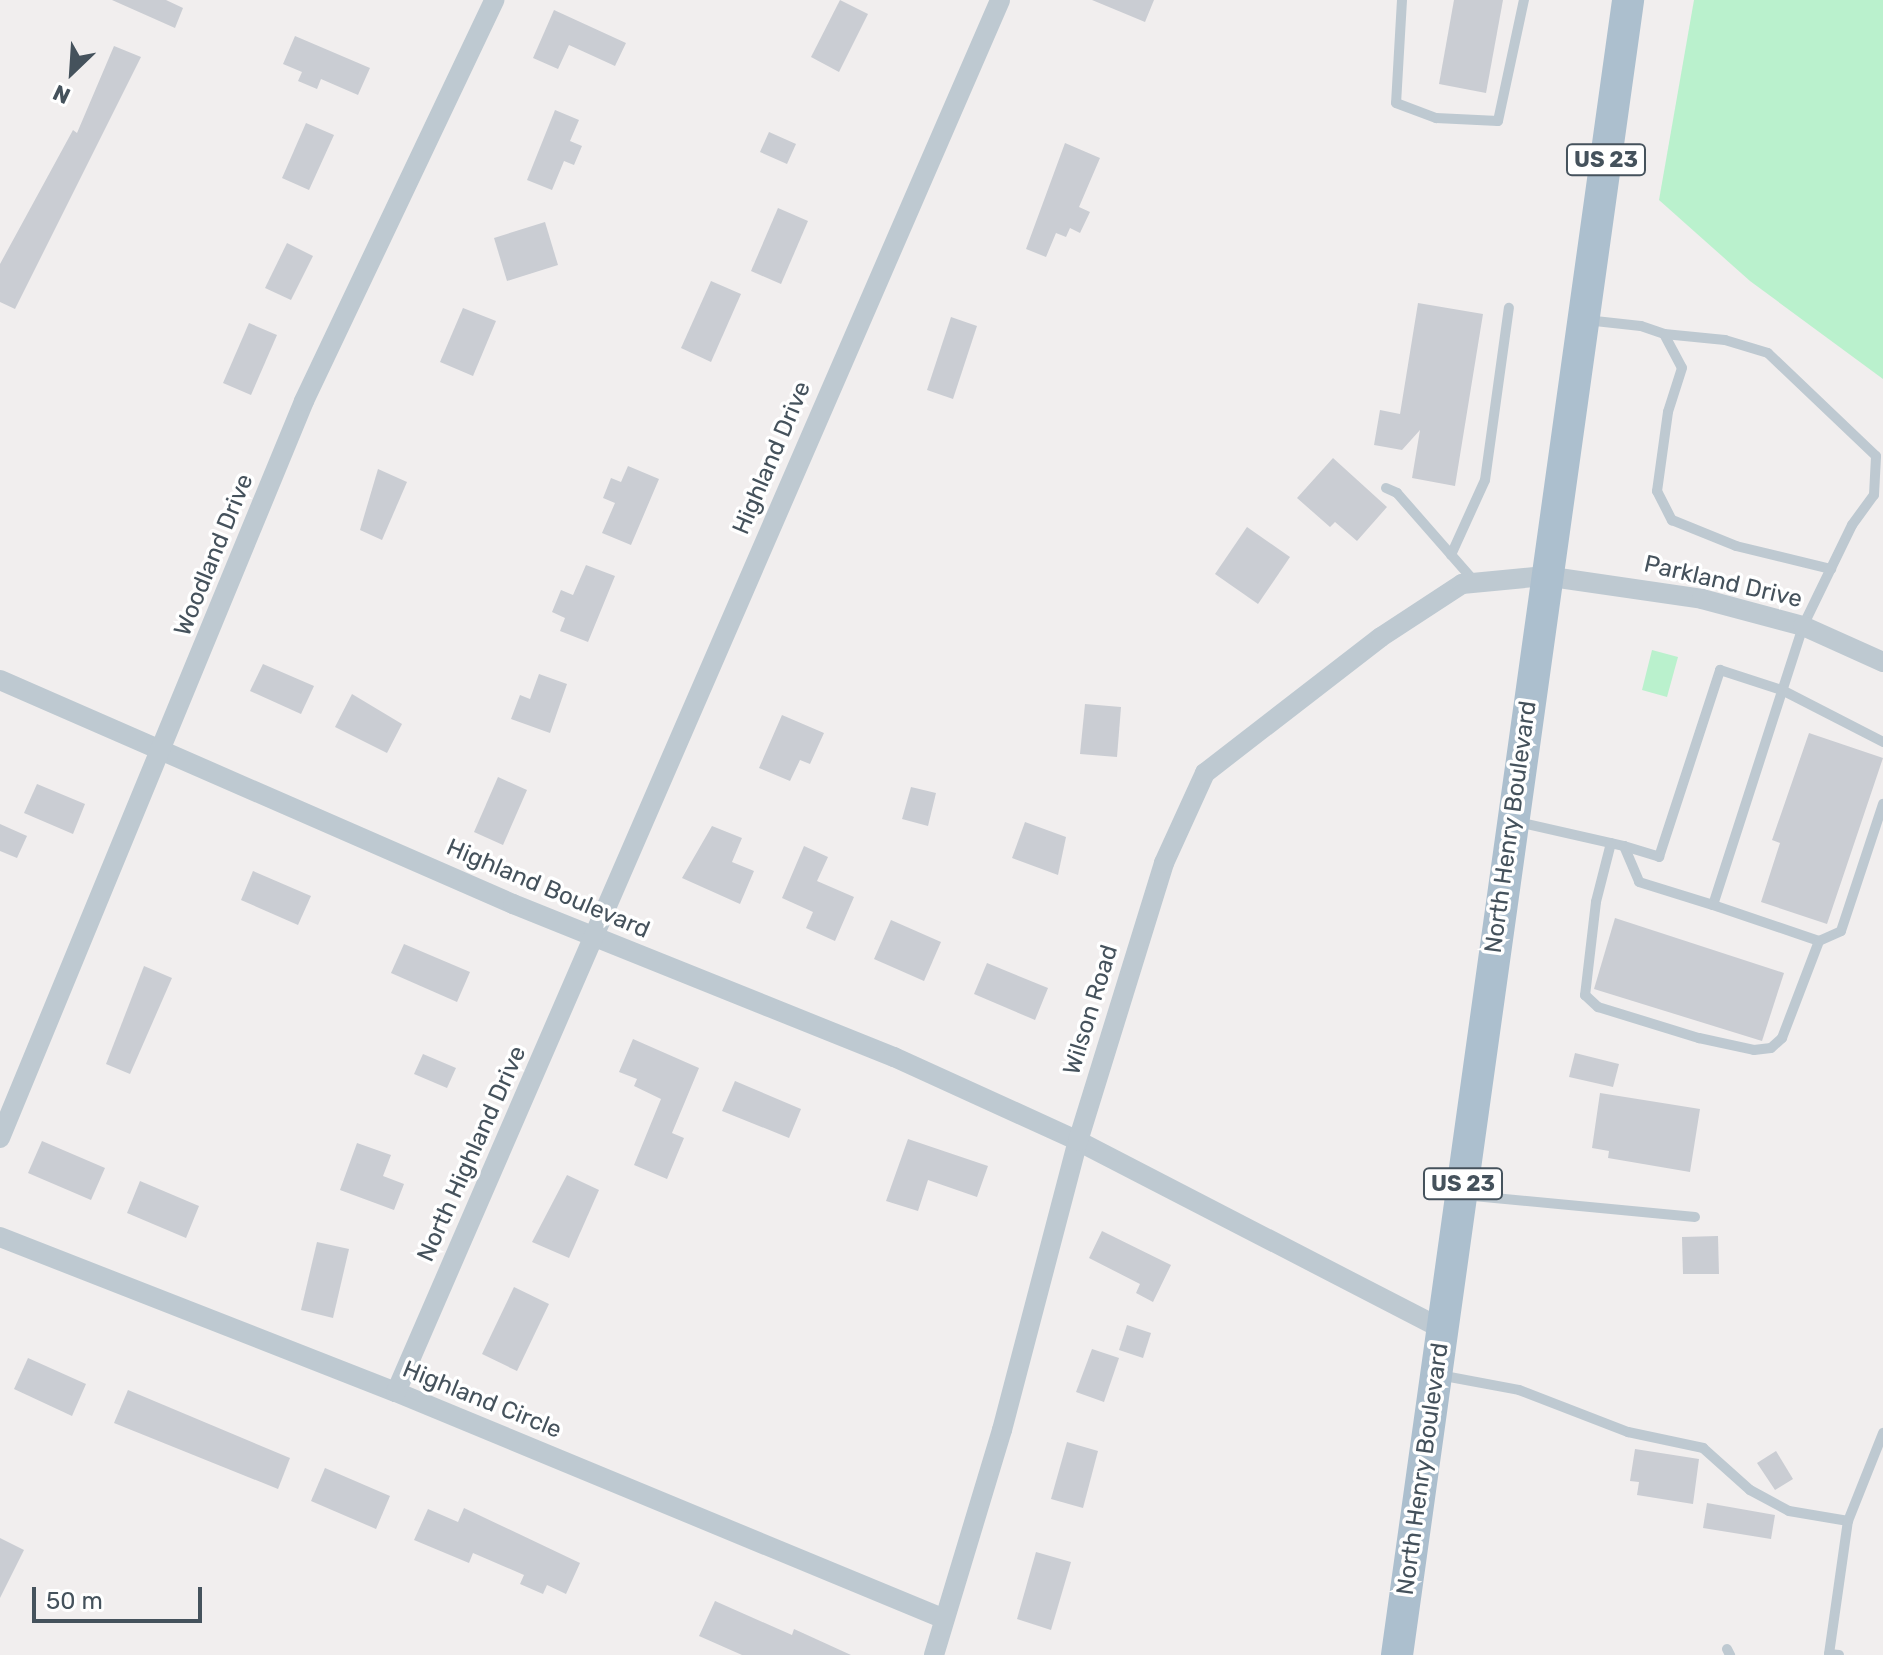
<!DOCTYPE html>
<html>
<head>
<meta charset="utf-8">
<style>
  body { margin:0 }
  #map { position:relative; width:1883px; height:1655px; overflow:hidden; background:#f1eeee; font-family:Rubik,sans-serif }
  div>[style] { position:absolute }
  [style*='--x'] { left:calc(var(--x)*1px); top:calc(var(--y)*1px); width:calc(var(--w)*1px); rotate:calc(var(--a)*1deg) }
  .green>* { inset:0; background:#baf1cd }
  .building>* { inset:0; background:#cacdd3 }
  .service>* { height:10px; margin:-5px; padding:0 5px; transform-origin:5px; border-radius:5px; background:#bec9d1 }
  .minor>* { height:20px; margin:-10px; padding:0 10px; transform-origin:10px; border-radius:10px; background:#bec9d1 }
  .primary>* { height:32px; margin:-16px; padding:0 16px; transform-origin:16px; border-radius:16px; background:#acbfce }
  span { translate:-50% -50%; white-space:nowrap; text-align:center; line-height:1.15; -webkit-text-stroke:7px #fff; paint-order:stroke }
  .shield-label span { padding:2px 6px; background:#fff; border:2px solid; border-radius:6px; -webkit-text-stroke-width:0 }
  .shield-label { font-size:22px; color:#45525c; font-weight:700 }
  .street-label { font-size:24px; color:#45525c }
  .north { position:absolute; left:32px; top:32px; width:80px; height:80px; -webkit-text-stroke:6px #fff; paint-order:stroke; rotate:205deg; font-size:22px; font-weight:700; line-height:32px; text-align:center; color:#45525c }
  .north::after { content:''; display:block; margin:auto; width:28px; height:36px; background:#45525c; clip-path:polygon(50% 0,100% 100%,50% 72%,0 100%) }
  .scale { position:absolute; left:32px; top:1587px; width:170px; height:36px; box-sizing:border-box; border:4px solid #45525c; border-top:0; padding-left:10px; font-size:24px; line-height:28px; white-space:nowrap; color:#45525c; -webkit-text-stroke:6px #fff; paint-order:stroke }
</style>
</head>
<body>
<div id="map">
  <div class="green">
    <i style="clip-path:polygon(1694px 0,1883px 0,1883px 379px,1750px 281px,1659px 200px)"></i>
    <i style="clip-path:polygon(1652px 650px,1678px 657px,1667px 697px,1642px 690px)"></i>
  </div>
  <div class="building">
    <i style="clip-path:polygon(112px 0,166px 0,183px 8px,175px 28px)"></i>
    <i style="clip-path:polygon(840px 0,868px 14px,839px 72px,811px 57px)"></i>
    <i style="clip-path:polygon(1092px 0,1154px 0,1145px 22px)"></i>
    <i style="clip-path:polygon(1454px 0,1503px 0,1486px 93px,1439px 84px)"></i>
    <i style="clip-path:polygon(554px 10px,626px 43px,615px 66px,569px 45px,558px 69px,533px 58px)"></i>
    <i style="clip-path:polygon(295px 36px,370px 68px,358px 95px,321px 79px,317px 89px,298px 81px,302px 72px,283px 64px)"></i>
    <i style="clip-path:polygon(114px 46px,141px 57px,15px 309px,0 302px,0 264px,73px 130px,77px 133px)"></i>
    <i style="clip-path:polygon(555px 110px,579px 120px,570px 141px,582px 146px,574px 165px,564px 161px,552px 190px,527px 180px)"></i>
    <i style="clip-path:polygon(306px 123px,334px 135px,309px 190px,282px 178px)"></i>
    <i style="clip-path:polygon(769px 132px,796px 144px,787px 164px,760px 152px)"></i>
    <i style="clip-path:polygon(1065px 143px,1100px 158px,1079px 207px,1090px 212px,1080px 233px,1070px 228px,1066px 237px,1056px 233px,1046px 257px,1026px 249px)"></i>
    <i style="clip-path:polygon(778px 208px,808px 221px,781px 284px,751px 271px)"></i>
    <i style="clip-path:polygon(545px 222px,558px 265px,507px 281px,494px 238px)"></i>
    <i style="clip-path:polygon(287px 243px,313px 256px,291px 300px,265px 288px)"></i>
    <i style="clip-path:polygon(711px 281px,741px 294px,711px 362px,681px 348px)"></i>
    <i style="clip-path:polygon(1418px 303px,1483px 314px,1455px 486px,1412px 478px,1420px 430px,1402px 450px,1374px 445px,1380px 410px,1400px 414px)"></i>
    <i style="clip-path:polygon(463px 308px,496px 321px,473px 376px,440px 362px)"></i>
    <i style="clip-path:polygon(951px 317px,977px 326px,953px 399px,927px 390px)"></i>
    <i style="clip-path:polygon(249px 323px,277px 335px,251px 395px,223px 383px)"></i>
    <i style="clip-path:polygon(1333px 458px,1387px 507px,1357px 541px,1335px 522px,1330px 527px,1297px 498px)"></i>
    <i style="clip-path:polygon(628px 466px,659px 479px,631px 545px,602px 533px,615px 503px,603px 498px,611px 478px,621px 482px)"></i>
    <i style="clip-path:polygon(378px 469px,407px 482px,382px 540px,360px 530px)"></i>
    <i style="clip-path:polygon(1247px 527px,1290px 557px,1258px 604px,1215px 574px)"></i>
    <i style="clip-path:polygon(586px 565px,615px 576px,588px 642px,560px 631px,565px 618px,552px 612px,561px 590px,573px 595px)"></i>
    <i style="clip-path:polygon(263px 664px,314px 686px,301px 714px,250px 691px)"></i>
    <i style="clip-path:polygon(539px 674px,567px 684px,550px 733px,511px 719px,520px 695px,530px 699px)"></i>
    <i style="clip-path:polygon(352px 694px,402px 724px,387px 753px,335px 727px)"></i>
    <i style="clip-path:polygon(1085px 704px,1121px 707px,1117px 757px,1080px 754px)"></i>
    <i style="clip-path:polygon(782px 715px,824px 733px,810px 764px,800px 760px,790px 781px,759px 768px)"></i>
    <i style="clip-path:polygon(1809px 733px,1883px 758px,1827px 924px,1761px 902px,1780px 843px,1772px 840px)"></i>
    <i style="clip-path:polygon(498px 777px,527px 790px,503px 845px,474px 832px)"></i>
    <i style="clip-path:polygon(37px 784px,85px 804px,73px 834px,24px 813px)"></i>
    <i style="clip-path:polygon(911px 787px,936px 793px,928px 826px,902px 819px)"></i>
    <i style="clip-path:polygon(1025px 822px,1066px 837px,1058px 875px,1012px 858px)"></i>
    <i style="clip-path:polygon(0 824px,27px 836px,17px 858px,0 851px)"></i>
    <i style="clip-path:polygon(712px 826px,742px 838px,732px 862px,754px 871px,740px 904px,682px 878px)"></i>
    <i style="clip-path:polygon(804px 846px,828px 857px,817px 881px,854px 897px,835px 941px,806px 928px,813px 912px,782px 898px)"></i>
    <i style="clip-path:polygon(253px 871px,311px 896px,298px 925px,241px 900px)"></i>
    <i style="clip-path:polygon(1615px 918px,1784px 973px,1762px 1041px,1594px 989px)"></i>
    <i style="clip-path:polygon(891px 920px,941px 942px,924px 981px,874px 959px)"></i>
    <i style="clip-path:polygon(404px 944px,470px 972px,457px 1002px,391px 973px)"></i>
    <i style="clip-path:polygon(987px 963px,1048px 988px,1035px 1020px,974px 994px)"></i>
    <i style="clip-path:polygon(144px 966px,172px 978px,130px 1074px,106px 1064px)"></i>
    <i style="clip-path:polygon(633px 1039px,699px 1068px,672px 1133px,684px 1138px,667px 1179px,634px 1165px,661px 1099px,634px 1086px,637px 1079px,619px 1072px)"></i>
    <i style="clip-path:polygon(1575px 1053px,1619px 1064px,1613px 1087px,1569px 1077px)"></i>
    <i style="clip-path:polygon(423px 1054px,456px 1068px,447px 1088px,414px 1074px)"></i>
    <i style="clip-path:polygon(735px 1081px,801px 1109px,789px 1138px,722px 1111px)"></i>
    <i style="clip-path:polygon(1600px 1093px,1700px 1109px,1690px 1172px,1608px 1158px,1609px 1151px,1592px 1148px)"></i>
    <i style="clip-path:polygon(908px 1139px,988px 1166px,977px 1197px,928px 1180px,918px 1211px,886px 1201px)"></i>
    <i style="clip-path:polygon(42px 1141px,105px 1168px,91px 1200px,28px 1173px)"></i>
    <i style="clip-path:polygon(357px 1143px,391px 1155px,383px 1176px,404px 1184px,394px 1210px,340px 1190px)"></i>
    <i style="clip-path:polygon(567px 1175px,599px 1190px,569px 1258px,532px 1242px)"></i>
    <i style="clip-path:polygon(140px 1181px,199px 1206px,186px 1238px,127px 1213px)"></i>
    <i style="clip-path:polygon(1102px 1231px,1171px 1265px,1153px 1302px,1136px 1293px,1140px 1284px,1089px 1258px)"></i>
    <i style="clip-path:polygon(1718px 1236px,1719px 1274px,1683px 1274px,1682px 1237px)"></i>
    <i style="clip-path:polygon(317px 1242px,349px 1249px,333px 1318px,301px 1310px)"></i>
    <i style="clip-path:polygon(514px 1287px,549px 1304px,517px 1371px,482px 1354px)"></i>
    <i style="clip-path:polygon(1127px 1325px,1151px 1333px,1143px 1358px,1119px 1350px)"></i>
    <i style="clip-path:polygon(1092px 1349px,1119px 1358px,1104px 1402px,1076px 1392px)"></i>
    <i style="clip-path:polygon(28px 1358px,86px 1384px,72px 1416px,14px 1389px)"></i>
    <i style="clip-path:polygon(128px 1390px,290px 1458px,278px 1489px,114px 1423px)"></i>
    <i style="clip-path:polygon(1067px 1442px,1098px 1451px,1083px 1508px,1051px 1499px)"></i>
    <i style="clip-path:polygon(1635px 1449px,1699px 1459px,1693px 1504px,1637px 1495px,1639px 1482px,1630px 1481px)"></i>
    <i style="clip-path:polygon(1776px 1451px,1793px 1479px,1775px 1490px,1757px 1463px)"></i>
    <i style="clip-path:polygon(325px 1468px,390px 1496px,376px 1529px,311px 1501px)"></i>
    <i style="clip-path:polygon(1707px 1503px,1775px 1515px,1771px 1539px,1703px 1528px)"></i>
    <i style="clip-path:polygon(464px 1508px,580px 1563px,566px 1594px,547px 1585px,543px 1594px,520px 1584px,524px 1575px,473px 1553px,469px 1563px,414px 1540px,428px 1509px,458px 1522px)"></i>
    <i style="clip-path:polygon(0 1538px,24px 1550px,0 1598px)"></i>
    <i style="clip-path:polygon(1036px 1552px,1071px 1562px,1051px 1630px,1017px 1619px)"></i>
    <i style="clip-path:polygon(715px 1601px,792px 1635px,794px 1629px,851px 1655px,742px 1655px,699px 1636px)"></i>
  </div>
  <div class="service">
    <i style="--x:1402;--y:0;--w:103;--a:93.3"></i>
    <i style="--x:1396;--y:103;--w:43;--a:20.6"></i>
    <i style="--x:1436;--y:118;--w:62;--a:2.8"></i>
    <i style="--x:1498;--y:121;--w:124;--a:-77.9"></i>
    <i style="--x:1586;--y:320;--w:55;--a:6.2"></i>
    <i style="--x:1641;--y:326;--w:24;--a:19"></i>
    <i style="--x:1664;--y:334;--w:38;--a:62"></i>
    <i style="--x:1682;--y:368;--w:46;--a:107.7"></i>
    <i style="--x:1668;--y:412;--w:80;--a:97.9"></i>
    <i style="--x:1657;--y:491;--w:33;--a:63"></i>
    <i style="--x:1672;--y:520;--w:69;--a:22.1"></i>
    <i style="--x:1736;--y:546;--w:98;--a:13.6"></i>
    <i style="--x:1386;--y:488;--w:12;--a:24"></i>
    <i style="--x:1397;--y:493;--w:117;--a:48.8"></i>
    <i style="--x:1451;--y:555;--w:82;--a:-65.6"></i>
    <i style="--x:1485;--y:480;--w:174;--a:-82.1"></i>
    <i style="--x:1518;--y:822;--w:109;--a:12.8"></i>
    <i style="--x:1624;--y:846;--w:39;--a:67"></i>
    <i style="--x:1639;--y:882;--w:77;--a:17.3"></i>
    <i style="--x:1713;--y:905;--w:293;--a:-72.1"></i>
    <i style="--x:1803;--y:626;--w:112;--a:-64.1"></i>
    <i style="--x:1852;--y:525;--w:37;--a:-54"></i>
    <i style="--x:1874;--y:495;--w:39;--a:-87"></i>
    <i style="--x:1876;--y:456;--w:149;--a:-136.4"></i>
    <i style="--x:1768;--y:353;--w:45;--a:-163.2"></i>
    <i style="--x:1725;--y:340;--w:61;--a:-174.4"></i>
    <i style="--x:1611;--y:843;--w:61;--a:104.3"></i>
    <i style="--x:1596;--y:902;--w:94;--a:96.7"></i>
    <i style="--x:1585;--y:995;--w:18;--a:43"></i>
    <i style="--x:1598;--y:1007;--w:106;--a:17.1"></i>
    <i style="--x:1699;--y:1038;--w:56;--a:12.3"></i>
    <i style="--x:1754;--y:1050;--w:17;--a:-7"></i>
    <i style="--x:1771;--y:1048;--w:15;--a:-42"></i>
    <i style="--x:1782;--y:1038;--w:104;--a:-69.1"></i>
    <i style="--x:1819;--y:941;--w:112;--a:-161.2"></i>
    <i style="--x:1624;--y:846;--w:37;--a:17"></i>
    <i style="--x:1659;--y:857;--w:197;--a:-71.9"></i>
    <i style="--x:1720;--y:670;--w:65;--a:17.9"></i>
    <i style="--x:1782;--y:690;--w:114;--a:27.2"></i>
    <i style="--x:1819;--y:941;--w:24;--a:-24"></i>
    <i style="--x:1841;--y:931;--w:134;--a:-71.7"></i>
    <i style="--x:1463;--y:1195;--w:233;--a:5.4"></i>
    <i style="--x:1439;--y:1375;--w:81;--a:10.6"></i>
    <i style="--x:1519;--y:1390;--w:117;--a:21.1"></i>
    <i style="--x:1628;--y:1432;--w:77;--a:12"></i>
    <i style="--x:1703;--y:1448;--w:63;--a:41.8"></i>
    <i style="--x:1750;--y:1490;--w:44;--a:28.3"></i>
    <i style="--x:1789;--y:1511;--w:60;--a:9.6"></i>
    <i style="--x:1727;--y:1649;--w:7;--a:63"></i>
    <i style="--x:1839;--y:1655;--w:10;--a:-174"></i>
    <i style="--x:1829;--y:1654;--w:134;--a:-81.9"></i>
    <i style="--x:1848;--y:1521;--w:95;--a:-68.3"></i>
  </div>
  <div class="minor">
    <i style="--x:0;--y:680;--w:560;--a:23.59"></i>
    <i style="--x:513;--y:904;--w:411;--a:21.9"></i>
    <i style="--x:894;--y:1057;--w:202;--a:24.5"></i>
    <i style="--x:1078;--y:1141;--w:411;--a:27.3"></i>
    <i style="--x:0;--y:1138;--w:797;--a:-67.58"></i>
    <i style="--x:304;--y:401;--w:444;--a:-64.6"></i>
    <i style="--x:0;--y:1237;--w:425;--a:21.4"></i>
    <i style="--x:396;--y:1392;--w:591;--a:22.49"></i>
    <i style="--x:396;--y:1392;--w:1517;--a:-66.54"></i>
    <i style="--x:934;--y:1655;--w:235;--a:-73.2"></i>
    <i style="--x:1002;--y:1430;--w:299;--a:-75.3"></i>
    <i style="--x:1078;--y:1141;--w:291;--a:-72.8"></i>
    <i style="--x:1164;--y:863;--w:99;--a:-65.5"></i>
    <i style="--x:1205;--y:773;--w:222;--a:-37.7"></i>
    <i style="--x:1381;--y:637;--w:97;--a:-33.2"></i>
    <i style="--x:1462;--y:584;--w:83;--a:-5.5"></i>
    <i style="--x:1545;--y:576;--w:159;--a:8.3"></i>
    <i style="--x:1702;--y:599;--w:105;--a:15"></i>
    <i style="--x:1803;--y:626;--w:88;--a:24.2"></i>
  </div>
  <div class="primary">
    <i style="--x:1397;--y:1655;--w:1671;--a:-82.05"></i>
  </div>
  <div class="shield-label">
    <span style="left:1606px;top:160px">US 23</span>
    <span style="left:1463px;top:1184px">US 23</span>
  </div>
  <div class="street-label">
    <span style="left:772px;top:458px;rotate:-67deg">Highland Drive</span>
    <span style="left:214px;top:555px;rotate:-68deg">Woodland Drive</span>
    <span style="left:1723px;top:582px;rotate:13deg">Parkland Drive</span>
    <span style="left:1511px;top:827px;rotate:-82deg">North Henry Boulevard</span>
    <span style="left:548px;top:889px;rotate:23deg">Highland Boulevard</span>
    <span style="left:1091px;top:1010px;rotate:-73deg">Wilson Road</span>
    <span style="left:472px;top:1154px;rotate:-66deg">North Highland Drive</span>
    <span style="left:482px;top:1400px;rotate:22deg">Highland Circle</span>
    <span style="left:1423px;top:1469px;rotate:-82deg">North Henry Boulevard</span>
  </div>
  <div class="north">N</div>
  <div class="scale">50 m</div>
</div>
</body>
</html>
